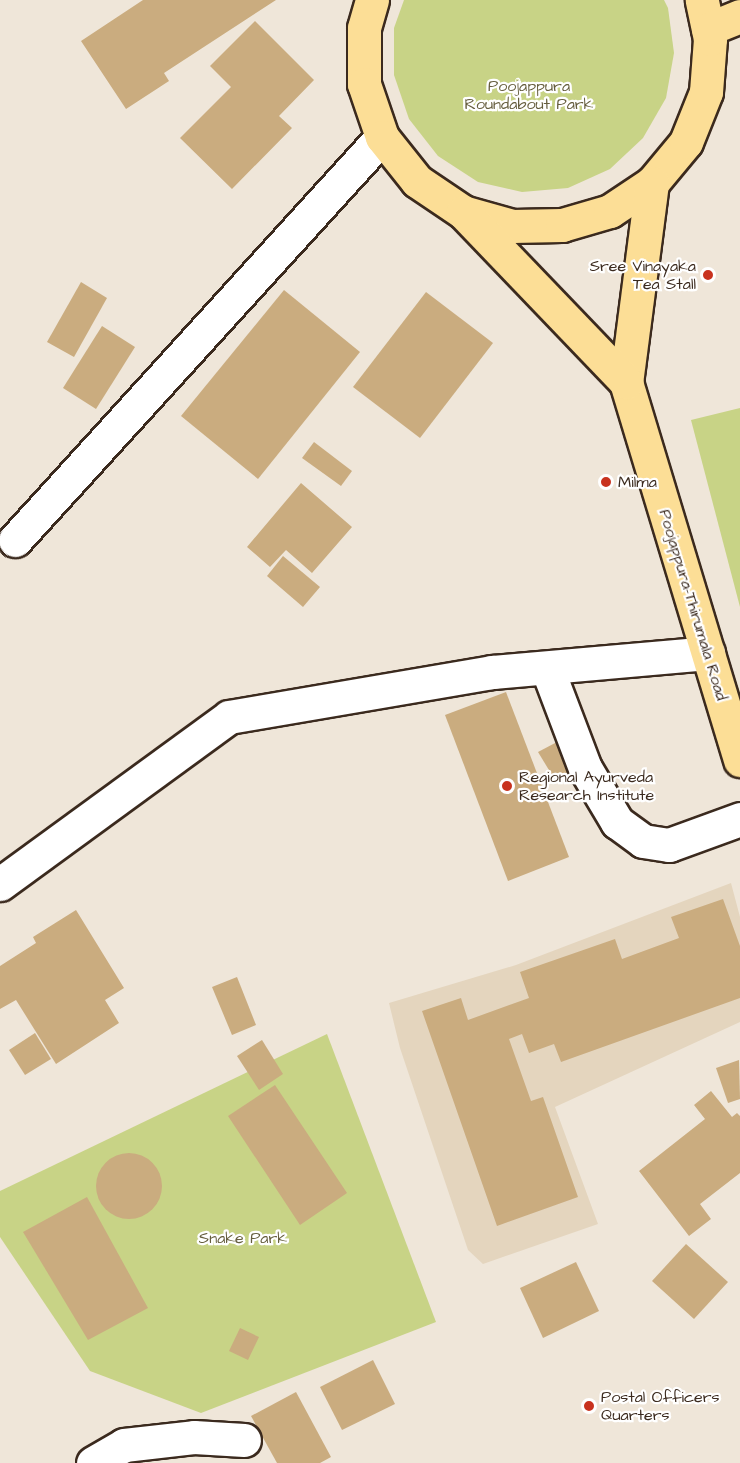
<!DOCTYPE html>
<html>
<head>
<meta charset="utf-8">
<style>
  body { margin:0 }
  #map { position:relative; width:740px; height:1463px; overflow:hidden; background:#efe6d9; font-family:"Architects Daughter",sans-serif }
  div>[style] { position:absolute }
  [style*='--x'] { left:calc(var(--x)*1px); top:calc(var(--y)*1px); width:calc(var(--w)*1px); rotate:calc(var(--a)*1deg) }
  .built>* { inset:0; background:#e4d5be }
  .green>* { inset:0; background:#c8d386 }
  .building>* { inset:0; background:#caac7f }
  .round { border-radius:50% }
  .roads { filter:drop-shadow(2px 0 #3b2a1e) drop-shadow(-2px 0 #3b2a1e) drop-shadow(0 2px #3b2a1e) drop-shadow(0 -2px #3b2a1e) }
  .minor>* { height:33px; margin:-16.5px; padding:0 16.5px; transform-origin:16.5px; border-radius:16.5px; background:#fff }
  .major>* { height:33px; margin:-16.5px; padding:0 16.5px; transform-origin:16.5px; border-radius:16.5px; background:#fcde96 }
  .dots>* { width:16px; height:16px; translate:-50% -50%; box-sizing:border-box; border:3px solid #fff; border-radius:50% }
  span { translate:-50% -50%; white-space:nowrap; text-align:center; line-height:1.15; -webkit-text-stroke:4.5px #fff; paint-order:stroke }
  .park-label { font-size:16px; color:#655d3d }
  .poi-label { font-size:16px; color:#3b2a1e }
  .right { translate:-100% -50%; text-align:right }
  .left { translate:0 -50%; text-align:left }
  .street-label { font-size:16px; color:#3b2a1e }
</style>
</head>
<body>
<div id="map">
  <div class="built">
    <i style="clip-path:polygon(731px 883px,740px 917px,740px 1022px,555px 1107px,598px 1224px,483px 1264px,468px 1250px,400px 1048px,389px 1003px,516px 965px)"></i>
  </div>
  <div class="green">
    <i style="clip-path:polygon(404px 0,664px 0,668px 8px,674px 53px,666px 98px,643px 138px,610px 169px,568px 188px,522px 192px,478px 182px,438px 156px,409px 119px,394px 75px,394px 28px)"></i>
    <i style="clip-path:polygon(740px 408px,740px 607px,691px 420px)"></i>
    <i style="clip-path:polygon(327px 1034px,436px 1322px,201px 1413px,90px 1371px,0 1237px,0 1191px)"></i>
  </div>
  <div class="building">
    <i style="clip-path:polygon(143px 0,276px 0,164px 73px,169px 81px,126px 109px,81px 41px)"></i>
    <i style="clip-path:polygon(255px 21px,314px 80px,279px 116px,292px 128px,232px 189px,180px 138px,231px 87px,210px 66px)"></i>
    <i style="clip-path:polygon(81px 282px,107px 298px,74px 357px,47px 342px)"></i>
    <i style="clip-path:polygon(284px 290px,360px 352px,258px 479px,181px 416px)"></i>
    <i style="clip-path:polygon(426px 292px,493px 343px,420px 438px,353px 387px)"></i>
    <i style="clip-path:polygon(102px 326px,135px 347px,96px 409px,63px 388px)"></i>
    <i style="clip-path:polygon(314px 442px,352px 471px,341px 486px,302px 458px)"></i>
    <i style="clip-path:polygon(301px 483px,352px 527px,312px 573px,286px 550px,270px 567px,247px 547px)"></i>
    <i style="clip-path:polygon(283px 556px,320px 587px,303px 607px,267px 576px)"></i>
    <i style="clip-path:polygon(506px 692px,569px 857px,508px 881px,445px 715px)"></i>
    <i style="clip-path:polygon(557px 742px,573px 769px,555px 780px,538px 752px)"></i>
    <i style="clip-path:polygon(723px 899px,740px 946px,740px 998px,561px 1062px,554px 1044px,529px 1053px,522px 1034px,509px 1039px,531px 1101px,543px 1097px,578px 1197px,497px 1226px,422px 1011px,461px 998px,468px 1020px,529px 998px,520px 972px,615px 939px,622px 959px,679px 938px,671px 917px)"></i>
    <i style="clip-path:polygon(76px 910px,124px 988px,105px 1000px,119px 1023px,56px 1064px,16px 1000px,0 1009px,0 966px,36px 943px,33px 937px)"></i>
    <i style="clip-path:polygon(237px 977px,256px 1025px,232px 1035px,212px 987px)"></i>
    <i style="clip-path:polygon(35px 1033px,51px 1059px,25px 1075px,9px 1050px)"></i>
    <i style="clip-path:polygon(262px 1040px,283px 1074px,259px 1090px,237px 1056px)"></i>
    <i style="clip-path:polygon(739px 1060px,740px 1099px,728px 1103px,716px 1068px)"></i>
    <i style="clip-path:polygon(275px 1085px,347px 1193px,300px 1225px,228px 1116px)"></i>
    <i style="clip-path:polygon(711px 1091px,732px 1117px,737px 1113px,740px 1116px,740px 1173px,700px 1204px,711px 1219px,689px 1236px,639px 1171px,705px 1119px,694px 1105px)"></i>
    <i class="round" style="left:96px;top:1153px;width:66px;height:66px"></i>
    <i style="clip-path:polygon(87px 1197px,148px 1308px,88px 1340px,23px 1232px)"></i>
    <i style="clip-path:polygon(686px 1244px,728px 1282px,694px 1319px,652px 1281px)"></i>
    <i style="clip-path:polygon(576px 1262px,599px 1311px,543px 1338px,520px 1288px)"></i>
    <i style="clip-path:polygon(240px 1328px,259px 1337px,248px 1360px,229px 1351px)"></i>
    <i style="clip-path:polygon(373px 1360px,395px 1404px,342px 1430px,320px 1387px)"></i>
    <i style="clip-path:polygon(296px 1392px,331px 1457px,320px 1463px,277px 1463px,251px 1416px)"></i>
  </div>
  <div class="roads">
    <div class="minor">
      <i style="--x:15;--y:540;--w:545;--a:-47.68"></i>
      <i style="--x:547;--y:668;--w:107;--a:69.2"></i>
      <i style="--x:585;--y:768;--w:63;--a:59.3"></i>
      <i style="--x:617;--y:822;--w:32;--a:36"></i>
      <i style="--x:643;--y:841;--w:26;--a:9"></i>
      <i style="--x:669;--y:845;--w:76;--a:-20.1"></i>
      <i style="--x:0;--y:884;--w:283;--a:-36.1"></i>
      <i style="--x:229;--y:717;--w:267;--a:-9.7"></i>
      <i style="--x:492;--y:672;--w:217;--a:-5"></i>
      <i style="--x:93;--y:1463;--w:36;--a:-30"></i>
      <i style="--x:124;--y:1445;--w:70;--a:-6.5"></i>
      <i style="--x:194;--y:1437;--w:50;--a:3.4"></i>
    </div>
    <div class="major">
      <i style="--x:372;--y:0;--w:29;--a:106"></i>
      <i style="--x:364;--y:28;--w:56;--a:90"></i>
      <i style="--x:364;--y:84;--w:56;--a:71.2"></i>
      <i style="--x:382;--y:137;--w:56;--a:51.5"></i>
      <i style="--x:417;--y:181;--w:55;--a:34"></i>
      <i style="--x:463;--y:212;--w:51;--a:15.9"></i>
      <i style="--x:512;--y:226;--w:50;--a:-1.1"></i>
      <i style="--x:562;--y:225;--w:50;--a:-16.3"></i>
      <i style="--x:610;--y:211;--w:50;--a:-33.7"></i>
      <i style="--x:652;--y:183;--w:53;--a:-50.3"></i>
      <i style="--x:686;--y:142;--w:54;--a:-68.2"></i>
      <i style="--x:706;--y:92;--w:53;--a:-85.7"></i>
      <i style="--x:710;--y:39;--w:40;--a:-102"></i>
      <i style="--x:708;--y:29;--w:35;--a:-22"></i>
      <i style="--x:652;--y:183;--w:201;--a:97.4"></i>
      <i style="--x:626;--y:382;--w:395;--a:73.2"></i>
      <i style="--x:463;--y:212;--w:236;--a:46.2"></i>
    </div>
  </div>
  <div class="dots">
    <i style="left:708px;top:275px;background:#c8321e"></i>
    <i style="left:606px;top:482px;background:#c8321e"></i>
    <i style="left:507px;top:786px;background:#c8321e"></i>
    <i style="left:589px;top:1406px;background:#c8321e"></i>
  </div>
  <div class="park-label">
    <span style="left:529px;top:95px">Poojappura<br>Roundabout Park</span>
    <span style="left:243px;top:1238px">Snake Park</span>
  </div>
  <div class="poi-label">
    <span class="right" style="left:696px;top:275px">Sree Vinayaka<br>Tea Stall</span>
    <span class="left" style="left:618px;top:482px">Milma</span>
    <span class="left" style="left:519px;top:786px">Regional Ayurveda<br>Research Institute</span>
    <span class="left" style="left:601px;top:1406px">Postal Officers<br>Quarters</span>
  </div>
  <div class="street-label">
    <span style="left:693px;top:605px;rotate:73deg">Poojappura-Thirumala Road</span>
  </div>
</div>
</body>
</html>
